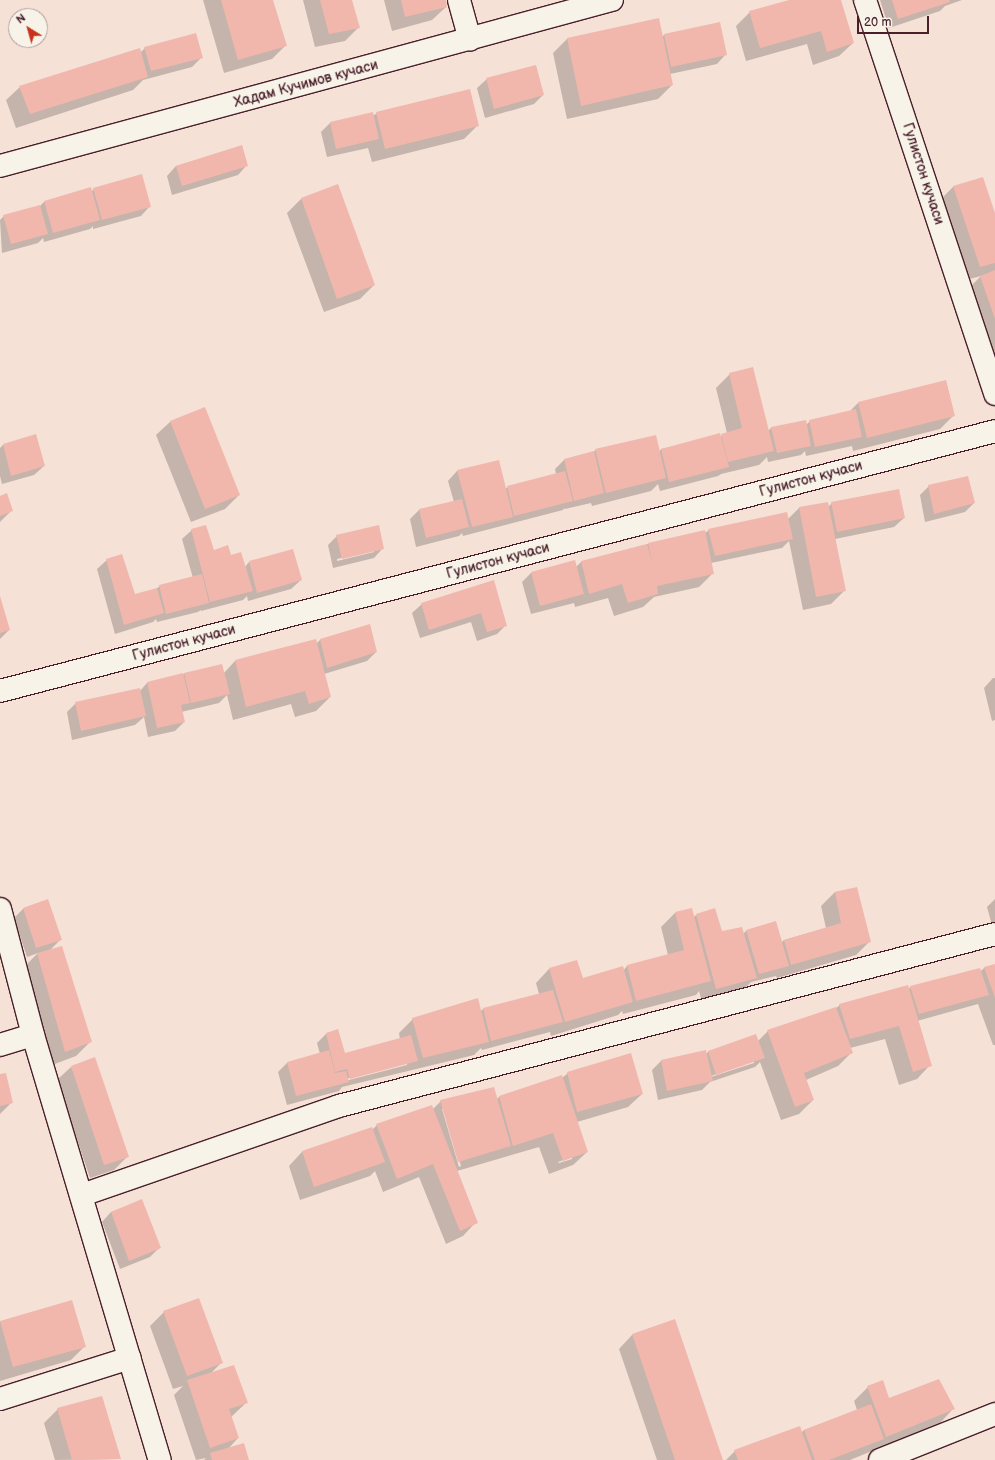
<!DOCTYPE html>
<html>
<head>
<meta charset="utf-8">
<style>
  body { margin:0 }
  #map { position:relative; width:995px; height:1460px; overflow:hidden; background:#f5e1d6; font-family:"Balsamiq Sans",sans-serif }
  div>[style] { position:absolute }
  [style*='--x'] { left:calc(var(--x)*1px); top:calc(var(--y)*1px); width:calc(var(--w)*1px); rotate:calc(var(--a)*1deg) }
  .shadow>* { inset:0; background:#0003 }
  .building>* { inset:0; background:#f1b7ad }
  .roads { filter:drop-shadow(1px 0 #4a1f2b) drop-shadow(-1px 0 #4a1f2b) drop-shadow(0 1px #4a1f2b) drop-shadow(0 -1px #4a1f2b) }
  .minor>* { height:22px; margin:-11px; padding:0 11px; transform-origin:11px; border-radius:11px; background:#f7f3e8 }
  span { translate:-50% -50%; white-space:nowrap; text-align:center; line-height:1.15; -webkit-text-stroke:4px #f7f3e8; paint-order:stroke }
  .street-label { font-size:14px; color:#4a1f2b }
  .north { position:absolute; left:8px; top:8px; width:40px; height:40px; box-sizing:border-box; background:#f7f3e8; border:1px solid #b29e9c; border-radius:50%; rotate:323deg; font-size:11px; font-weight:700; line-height:16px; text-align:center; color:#4a1f2b }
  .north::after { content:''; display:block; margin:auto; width:14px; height:18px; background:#c8321e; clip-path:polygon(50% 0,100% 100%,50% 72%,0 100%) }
  .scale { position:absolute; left:857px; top:16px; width:72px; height:18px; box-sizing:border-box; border:2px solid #4a1f2b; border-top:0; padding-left:5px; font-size:12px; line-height:14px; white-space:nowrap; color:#4a1f2b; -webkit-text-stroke:3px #f7f3e8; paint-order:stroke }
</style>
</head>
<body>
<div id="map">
  <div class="shadow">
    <i style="clip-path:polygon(203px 0,272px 0,286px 45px,272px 59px,224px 73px)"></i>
    <i style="clip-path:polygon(303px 0,351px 0,358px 28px,345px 41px,315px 47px)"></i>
    <i style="clip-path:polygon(384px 0,444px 0,446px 7px,432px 20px,392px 31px)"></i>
    <i style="clip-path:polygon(793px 0,840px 0,853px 43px,839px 56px,813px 65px,807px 44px,746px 61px,736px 26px,750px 12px)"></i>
    <i style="clip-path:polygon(880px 0,962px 0,945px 6px,940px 11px,889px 28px)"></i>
    <i style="clip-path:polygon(658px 19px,662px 37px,664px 35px,726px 54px,717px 64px,670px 74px,672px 85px,658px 99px,567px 119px,553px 53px,567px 39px)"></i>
    <i style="clip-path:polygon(145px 48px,202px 57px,192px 67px,143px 80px,133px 90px,16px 128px,6px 100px,20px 87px,140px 53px)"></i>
    <i style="clip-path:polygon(487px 79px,543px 95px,534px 104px,485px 118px,477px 88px)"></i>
    <i style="clip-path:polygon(377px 113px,478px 125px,464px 139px,372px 162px,368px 148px,327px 157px,321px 132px,330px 123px,373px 116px)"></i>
    <i style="clip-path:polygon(242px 146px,247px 165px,238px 175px,172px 195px,167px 176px,176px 166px)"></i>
    <i style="clip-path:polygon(337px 186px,374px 285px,360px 299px,324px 312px,287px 213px,301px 199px)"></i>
    <i style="clip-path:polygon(954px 186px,995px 216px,995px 373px,967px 290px,981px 276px,966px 280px,940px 200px)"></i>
    <i style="clip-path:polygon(90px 188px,91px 192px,94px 189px,150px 206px,141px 216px,93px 229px,93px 226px,90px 229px,44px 242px,43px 238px,38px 243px,2px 253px,0 220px,4px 216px,39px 207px,44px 202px)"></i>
    <i style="clip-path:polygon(730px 374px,768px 431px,771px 428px,806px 425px,810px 421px,849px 412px,858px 403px,946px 381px,954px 415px,940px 429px,853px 451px,852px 446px,806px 456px,805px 451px,801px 455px,768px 462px,767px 457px,759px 465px,721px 474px,718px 476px,660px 491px,658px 484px,651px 491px,592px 506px,591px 503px,565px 509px,565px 508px,563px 510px,463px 536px,462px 533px,459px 536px,416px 547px,410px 519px,419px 510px,454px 502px,448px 481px,457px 471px,498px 461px,505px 489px,508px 487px,556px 474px,555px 469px,564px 460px,593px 452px,596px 450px,659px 452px,661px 449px,720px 437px,727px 433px,716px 388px)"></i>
    <i style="clip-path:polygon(204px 408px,239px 495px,225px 509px,191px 522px,156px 435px,170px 422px)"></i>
    <i style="clip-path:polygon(35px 435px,44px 466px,34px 475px,2px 484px,0 476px,0 448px,3px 445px)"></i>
    <i style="clip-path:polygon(929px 486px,974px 503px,965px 512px,925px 522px,920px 495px)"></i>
    <i style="clip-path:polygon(0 497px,12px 510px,0 522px)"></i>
    <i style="clip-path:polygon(832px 503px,904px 518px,894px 527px,835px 539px,845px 590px,831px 604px,803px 610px,789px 541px,782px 548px,711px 563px,713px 573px,699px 587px,654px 597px,643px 607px,614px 616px,608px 598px,575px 607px,574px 603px,531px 614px,522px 582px,531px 573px,576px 567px,581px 562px,648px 544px,705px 533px,709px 530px,787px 520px,799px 508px,828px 507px)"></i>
    <i style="clip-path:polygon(192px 530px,213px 551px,231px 556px,245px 567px,249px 562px,301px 580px,291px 589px,248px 601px,247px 596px,243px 600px,201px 611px,201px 610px,198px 612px,157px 622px,156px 619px,153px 622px,115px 634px,97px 569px,107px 560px,134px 596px,156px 589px,160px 586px,193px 578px,182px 539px)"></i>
    <i style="clip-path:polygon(evenodd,337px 536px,383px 548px,374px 558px,333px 568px,328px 545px,337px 536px,374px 550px,374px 552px,337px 561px,337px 559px,374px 550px)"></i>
    <i style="clip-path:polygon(493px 582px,506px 625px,497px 634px,477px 641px,471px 622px,420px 638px,412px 613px,422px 604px)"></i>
    <i style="clip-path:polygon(0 598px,9px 630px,0 639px)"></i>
    <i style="clip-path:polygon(370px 626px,376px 652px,367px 661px,324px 674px,330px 697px,316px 711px,295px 717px,291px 704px,233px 720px,227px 695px,219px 703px,181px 712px,184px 722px,175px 731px,148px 737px,144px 717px,135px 725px,72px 740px,67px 712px,76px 703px,140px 691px,147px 683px,184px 674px,224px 673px,235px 661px,317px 643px,320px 640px)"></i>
    <i style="clip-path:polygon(993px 678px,995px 678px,995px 720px,992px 721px,984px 688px)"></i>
    <i style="clip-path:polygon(evenodd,856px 888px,870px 941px,856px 955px,777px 978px,776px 976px,751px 982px,742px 991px,702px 1002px,699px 991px,696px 995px,623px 1014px,622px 1011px,618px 1015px,551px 1036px,550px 1032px,482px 1050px,481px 1048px,474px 1055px,342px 1087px,339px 1091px,287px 1105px,278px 1072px,287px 1063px,320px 1054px,317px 1043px,326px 1034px,337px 1031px,344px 1054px,400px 1039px,399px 1033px,413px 1019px,480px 1012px,483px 1009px,539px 994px,536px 983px,549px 969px,582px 980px,623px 971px,627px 966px,668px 955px,661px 927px,675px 913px,691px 909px,693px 918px,696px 915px,721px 932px,743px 934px,747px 930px,781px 943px,784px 940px,826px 928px,821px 906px,835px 892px,856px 888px,407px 1063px,407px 1065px,345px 1081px,345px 1079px,407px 1063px)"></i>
    <i style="clip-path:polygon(995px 899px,995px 925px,992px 925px,987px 907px)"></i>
    <i style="clip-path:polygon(48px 900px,61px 939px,50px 950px,90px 1042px,76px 1056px,52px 1065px,24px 967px,38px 953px,27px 957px,14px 918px,23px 909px)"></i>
    <i style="clip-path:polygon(evenodd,995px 965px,995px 1045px,993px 1045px,978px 1004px,917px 1021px,930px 1065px,917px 1079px,899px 1085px,885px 1039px,850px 1048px,852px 1052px,838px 1066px,806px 1080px,813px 1100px,799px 1114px,781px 1120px,760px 1062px,755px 1067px,710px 1082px,702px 1090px,658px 1100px,652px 1070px,661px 1061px,705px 1051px,706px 1054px,709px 1051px,758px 1041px,768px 1031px,836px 1008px,840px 1005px,908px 989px,911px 987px,980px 972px,984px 968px,995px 965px,754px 1061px,754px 1063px,711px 1077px,711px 1076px,754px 1061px)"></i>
    <i style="clip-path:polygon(71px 1067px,128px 1156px,114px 1170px,90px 1178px,57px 1080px)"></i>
    <i style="clip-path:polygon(evenodd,568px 1073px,642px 1094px,628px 1107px,577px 1122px,587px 1152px,573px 1165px,549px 1174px,539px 1147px,457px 1171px,476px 1222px,463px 1236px,446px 1244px,419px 1177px,383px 1192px,375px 1171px,370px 1176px,300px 1200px,289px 1166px,302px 1152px,372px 1130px,377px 1125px,433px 1109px,441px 1101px,496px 1100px,499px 1097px,562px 1078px,568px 1073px,442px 1109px,444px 1109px,461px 1166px,459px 1167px,442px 1109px,568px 1073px,572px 1157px,572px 1159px,559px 1163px,558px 1162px,572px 1157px)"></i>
    <i style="clip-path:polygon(0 1075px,12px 1102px,0 1114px)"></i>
    <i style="clip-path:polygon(141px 1201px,159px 1248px,150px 1257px,120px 1269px,102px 1222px,111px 1212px)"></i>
    <i style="clip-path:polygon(164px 1312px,221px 1363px,211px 1373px,247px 1402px,231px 1417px,238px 1438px,228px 1449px,248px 1460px,204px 1460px,206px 1458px,196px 1460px,174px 1395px,183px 1386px,173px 1389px,150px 1326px)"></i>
    <i style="clip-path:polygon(675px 1321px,722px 1460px,657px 1460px,619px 1349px,632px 1335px)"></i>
    <i style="clip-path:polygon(0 1322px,1px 1322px,85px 1346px,71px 1360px,0 1381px)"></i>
    <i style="clip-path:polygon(868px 1387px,889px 1399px,953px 1409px,940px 1423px,850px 1460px,726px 1460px,735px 1451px,801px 1433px,804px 1430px,857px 1410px,854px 1401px)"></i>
    <i style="clip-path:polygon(102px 1397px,120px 1459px,55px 1460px,44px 1423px,58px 1409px)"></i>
  </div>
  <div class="building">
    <i style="clip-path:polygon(221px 0,273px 0,287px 46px,238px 60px)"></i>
    <i style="clip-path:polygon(320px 0,352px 0,360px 28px,329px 34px)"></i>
    <i style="clip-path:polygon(401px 0,446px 0,447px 7px,405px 17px)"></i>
    <i style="clip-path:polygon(789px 0,841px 0,854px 43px,827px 52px,821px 31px,760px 48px,749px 11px)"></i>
    <i style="clip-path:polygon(892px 0,949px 0,950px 2px,898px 19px)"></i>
    <i style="clip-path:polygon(659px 18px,673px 85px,581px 106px,567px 38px)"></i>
    <i style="clip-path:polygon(720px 22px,727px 55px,671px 67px,664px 34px)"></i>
    <i style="clip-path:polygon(196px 33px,203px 58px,151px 71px,144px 47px)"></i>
    <i style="clip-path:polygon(140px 48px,148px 77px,30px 114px,19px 86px)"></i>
    <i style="clip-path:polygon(536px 65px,544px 95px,494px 109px,486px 78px)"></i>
    <i style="clip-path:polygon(470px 89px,479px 126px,385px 149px,376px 112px)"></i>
    <i style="clip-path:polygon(373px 112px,379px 139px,336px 149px,330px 122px)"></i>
    <i style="clip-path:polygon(242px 145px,248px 166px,182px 186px,176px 166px)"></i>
    <i style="clip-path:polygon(142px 174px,151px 207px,102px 220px,93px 188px)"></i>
    <i style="clip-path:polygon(983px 177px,995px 213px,995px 263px,980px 267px,953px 186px)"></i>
    <i style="clip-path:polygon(338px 184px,375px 285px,337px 299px,301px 198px)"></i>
    <i style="clip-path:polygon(91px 187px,100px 220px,53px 233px,44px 201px)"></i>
    <i style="clip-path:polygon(40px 205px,48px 234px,11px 244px,3px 215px)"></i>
    <i style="clip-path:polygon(995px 270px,995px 319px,980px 276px)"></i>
    <i style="clip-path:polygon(753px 367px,774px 451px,728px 462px,721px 434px,742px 428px,729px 373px)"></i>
    <i style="clip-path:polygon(946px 380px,955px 416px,867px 438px,858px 402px)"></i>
    <i style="clip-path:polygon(205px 407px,240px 495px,205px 509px,170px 421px)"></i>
    <i style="clip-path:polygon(856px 409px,862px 437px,815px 447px,809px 420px)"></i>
    <i style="clip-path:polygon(806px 420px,811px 446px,777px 453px,771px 427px)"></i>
    <i style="clip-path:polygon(720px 433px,729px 467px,669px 482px,661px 449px)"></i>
    <i style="clip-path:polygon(36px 434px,45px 466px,11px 476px,3px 444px)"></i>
    <i style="clip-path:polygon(656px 435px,666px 478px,606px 493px,595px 449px)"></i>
    <i style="clip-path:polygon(594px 451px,604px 493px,574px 501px,564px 459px)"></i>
    <i style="clip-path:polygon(499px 460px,513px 517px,472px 527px,457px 470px)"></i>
    <i style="clip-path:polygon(565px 471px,573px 501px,514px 516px,507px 486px)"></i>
    <i style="clip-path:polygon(968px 476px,975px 503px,934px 514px,928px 485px)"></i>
    <i style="clip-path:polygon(899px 489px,905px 518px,837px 532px,831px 502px)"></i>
    <i style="clip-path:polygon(7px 493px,13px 511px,0 516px,0 496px)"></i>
    <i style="clip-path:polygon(462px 499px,469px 527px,426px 538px,419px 509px)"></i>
    <i style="clip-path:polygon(828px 502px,846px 591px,816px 597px,799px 507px)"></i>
    <i style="clip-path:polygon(787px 512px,793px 539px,715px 556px,708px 529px)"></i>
    <i style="clip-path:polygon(206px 525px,214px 550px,228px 545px,231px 555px,241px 552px,253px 591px,210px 602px,191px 529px)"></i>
    <i style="clip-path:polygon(379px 525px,384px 549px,342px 559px,336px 535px)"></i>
    <i style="clip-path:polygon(705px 530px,714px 574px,657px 586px,658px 594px,628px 603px,622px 584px,589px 594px,581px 561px,647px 544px,652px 562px,648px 543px)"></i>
    <i style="clip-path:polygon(293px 549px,302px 580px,257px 593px,249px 561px)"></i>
    <i style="clip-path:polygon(122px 554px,135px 594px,157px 588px,164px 613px,124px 625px,106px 559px)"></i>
    <i style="clip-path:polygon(575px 560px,584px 594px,540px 606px,531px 572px)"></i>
    <i style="clip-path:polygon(202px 574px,209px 603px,166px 614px,159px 585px)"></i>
    <i style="clip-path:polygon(494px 580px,507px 626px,487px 632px,481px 613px,429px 630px,421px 603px)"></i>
    <i style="clip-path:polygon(0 596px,10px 630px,0 633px)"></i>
    <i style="clip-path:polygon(370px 624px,377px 652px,327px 668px,320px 639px)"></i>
    <i style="clip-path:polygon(316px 639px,331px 697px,309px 704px,305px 691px,246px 707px,235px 660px)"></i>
    <i style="clip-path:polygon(222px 664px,230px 694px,191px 703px,184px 673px)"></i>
    <i style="clip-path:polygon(183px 673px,190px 703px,181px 705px,185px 722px,157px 728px,147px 682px)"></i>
    <i style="clip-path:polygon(140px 688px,146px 716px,81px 731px,75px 702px)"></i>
    <i style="clip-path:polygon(857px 887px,871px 942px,791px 965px,784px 940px,841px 923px,835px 892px)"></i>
    <i style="clip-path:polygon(48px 899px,62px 940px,36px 948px,23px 908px)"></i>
    <i style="clip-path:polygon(692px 908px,711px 981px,636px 1001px,627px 965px,684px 950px,675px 912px)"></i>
    <i style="clip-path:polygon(715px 908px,722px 931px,742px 927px,757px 978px,716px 989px,696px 914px)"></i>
    <i style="clip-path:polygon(776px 921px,789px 966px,759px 974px,746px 930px)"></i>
    <i style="clip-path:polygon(62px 946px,92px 1042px,65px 1052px,37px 953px)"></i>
    <i style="clip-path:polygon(577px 960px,583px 978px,623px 966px,633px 1002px,565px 1022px,549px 968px)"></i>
    <i style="clip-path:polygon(995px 964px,995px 998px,984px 967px)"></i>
    <i style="clip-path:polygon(980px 968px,989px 995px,919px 1014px,910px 986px)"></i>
    <i style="clip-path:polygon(908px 985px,932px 1066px,913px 1072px,899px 1026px,850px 1039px,839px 1004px)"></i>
    <i style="clip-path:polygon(553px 990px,563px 1022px,491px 1041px,483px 1008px)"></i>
    <i style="clip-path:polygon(478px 998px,489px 1042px,423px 1058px,412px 1018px)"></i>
    <i style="clip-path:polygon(836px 1007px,853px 1053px,804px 1073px,814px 1100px,795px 1107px,767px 1030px)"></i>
    <i style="clip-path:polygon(338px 1029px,345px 1053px,411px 1035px,418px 1061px,350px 1079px,347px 1069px,335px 1072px,326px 1033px)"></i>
    <i style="clip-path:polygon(756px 1034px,765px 1058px,716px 1075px,708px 1051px)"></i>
    <i style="clip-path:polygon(329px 1050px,335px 1073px,346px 1071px,349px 1082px,296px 1096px,287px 1062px)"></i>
    <i style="clip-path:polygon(706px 1050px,713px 1081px,667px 1091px,661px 1060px)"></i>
    <i style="clip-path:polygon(631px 1053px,643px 1094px,577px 1112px,567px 1072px)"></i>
    <i style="clip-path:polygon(95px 1057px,129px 1157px,104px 1165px,71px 1066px)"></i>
    <i style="clip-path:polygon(6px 1073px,13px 1103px,0 1106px,0 1074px)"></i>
    <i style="clip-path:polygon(562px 1075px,588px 1152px,563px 1161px,553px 1133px,513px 1146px,499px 1096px)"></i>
    <i style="clip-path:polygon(494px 1087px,511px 1146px,458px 1162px,440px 1100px)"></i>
    <i style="clip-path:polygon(432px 1105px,478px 1223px,460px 1231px,433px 1164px,397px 1179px,376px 1124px)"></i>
    <i style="clip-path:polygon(372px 1127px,385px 1162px,314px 1187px,302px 1151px)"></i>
    <i style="clip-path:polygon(142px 1199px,161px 1248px,129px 1261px,111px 1212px)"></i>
    <i style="clip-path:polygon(199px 1298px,223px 1363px,187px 1376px,163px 1311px)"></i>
    <i style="clip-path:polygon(72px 1300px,86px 1347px,13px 1367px,0 1321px)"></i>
    <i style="clip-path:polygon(675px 1319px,723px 1460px,675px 1460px,632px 1334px)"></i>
    <i style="clip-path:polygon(234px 1365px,248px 1403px,229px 1409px,239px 1438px,210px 1448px,187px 1380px)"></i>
    <i style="clip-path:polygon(939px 1379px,955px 1409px,886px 1437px,867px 1386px,883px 1380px,889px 1398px)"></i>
    <i style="clip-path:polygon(102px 1396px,121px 1459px,72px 1460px,57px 1408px)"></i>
    <i style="clip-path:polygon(871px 1404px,884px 1439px,829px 1460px,815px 1460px,804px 1430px)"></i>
    <i style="clip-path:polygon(800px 1426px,812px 1460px,738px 1460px,734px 1450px)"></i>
    <i style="clip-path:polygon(244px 1443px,249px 1460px,212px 1460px,210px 1453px)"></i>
  </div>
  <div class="roads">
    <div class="minor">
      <i style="--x:459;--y:0;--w:41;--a:74.6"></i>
      <i style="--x:865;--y:0;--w:415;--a:71.7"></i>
      <i style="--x:0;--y:166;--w:634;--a:-15.18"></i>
      <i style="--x:0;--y:691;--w:1028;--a:-14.64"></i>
      <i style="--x:0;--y:909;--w:130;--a:75.3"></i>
      <i style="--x:33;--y:1035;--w:444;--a:73.4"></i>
      <i style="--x:0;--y:1045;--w:34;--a:-17"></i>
      <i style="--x:82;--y:1195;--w:272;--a:-19.1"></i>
      <i style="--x:339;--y:1106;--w:678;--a:-14.69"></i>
      <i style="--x:0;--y:1399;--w:136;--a:-17.5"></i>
      <i style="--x:880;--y:1460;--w:124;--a:-21.8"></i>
    </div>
  </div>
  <div class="street-label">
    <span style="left:306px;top:84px;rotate:-15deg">Хадам Кучимов кучаси</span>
    <span style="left:923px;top:174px;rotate:72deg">Гулистон кучаси</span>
    <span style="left:811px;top:479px;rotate:-15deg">Гулистон кучаси</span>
    <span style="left:498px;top:561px;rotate:-15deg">Гулистон кучаси</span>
    <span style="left:184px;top:643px;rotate:-15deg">Гулистон кучаси</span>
  </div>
  <div class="north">N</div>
  <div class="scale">20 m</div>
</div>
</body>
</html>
